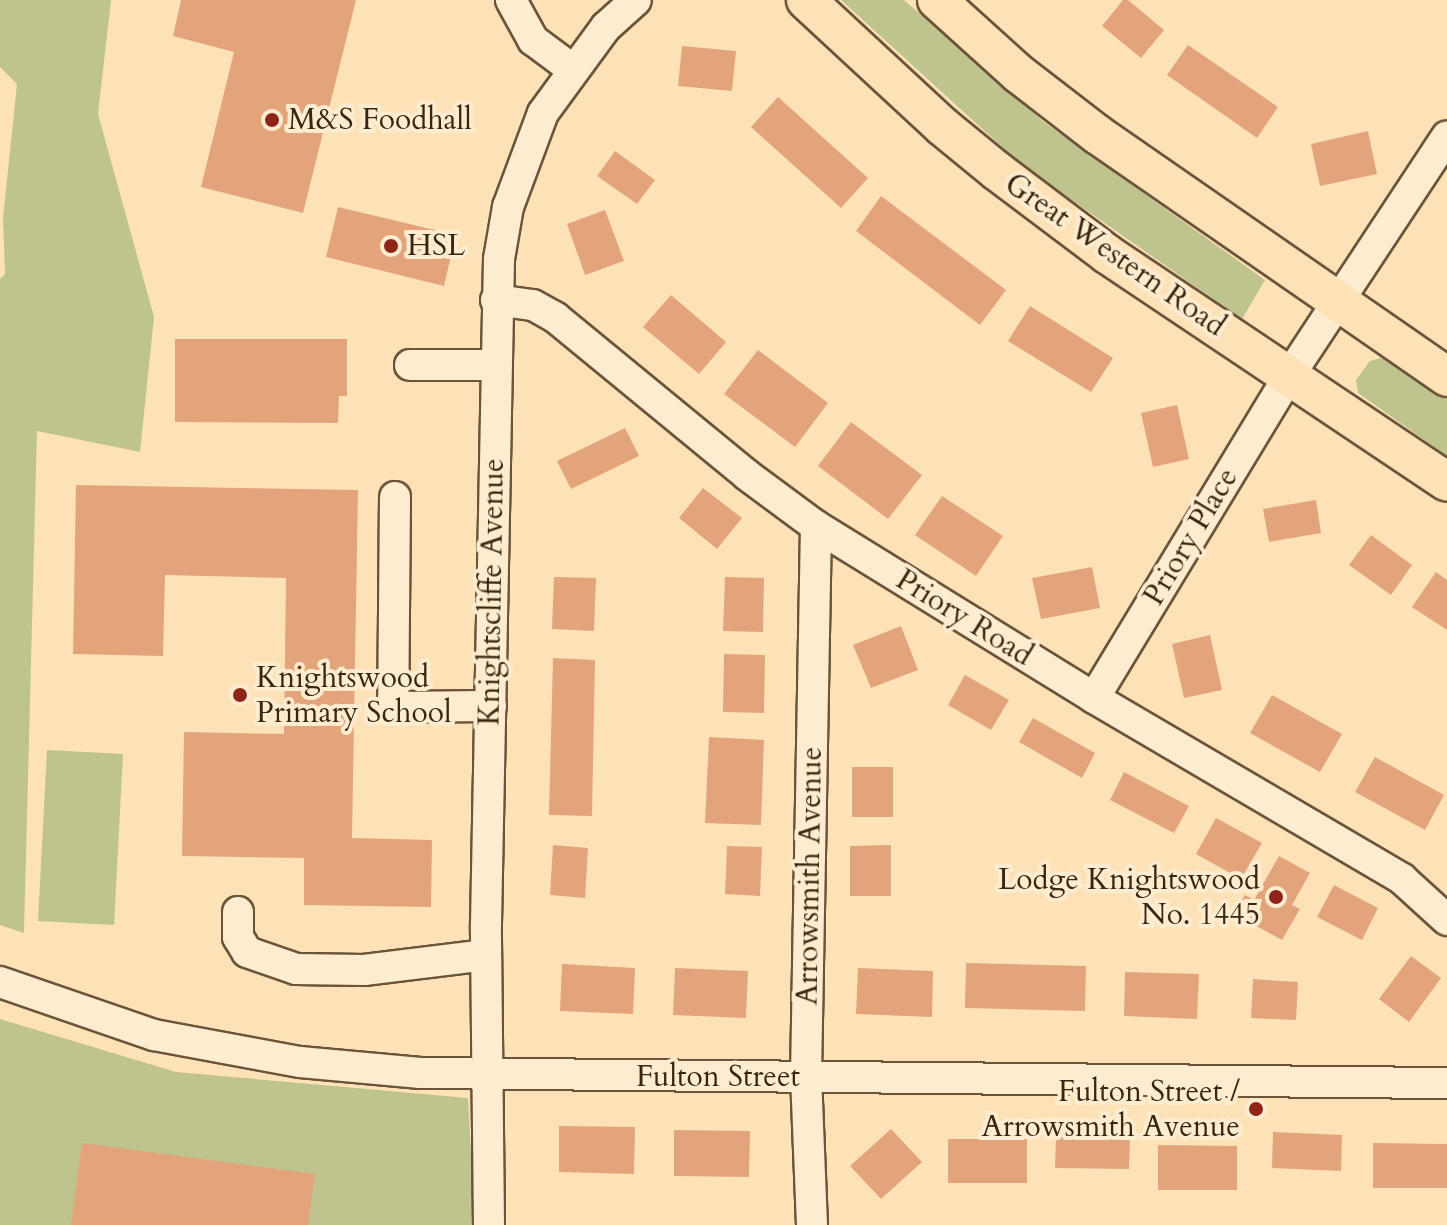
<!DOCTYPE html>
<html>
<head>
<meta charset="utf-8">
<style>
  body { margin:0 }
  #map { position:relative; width:1447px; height:1225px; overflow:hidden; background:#fde2b7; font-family:Cardo,serif }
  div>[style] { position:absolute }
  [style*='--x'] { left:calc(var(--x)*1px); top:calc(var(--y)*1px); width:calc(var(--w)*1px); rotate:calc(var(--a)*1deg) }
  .green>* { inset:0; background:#bfc38e }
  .building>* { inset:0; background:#e4a47b }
  .roads { filter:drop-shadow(2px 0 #6b5439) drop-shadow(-2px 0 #6b5439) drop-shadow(0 2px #6b5439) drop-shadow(0 -2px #6b5439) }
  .minor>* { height:30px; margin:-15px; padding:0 15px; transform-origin:15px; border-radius:15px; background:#feecd0 }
  .major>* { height:38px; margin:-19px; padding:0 19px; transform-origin:19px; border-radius:19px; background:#fde2b7 }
  .dots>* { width:22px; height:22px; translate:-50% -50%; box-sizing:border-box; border:4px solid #feecd0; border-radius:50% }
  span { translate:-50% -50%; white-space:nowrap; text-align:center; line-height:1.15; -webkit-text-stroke:8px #feecd0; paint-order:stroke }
  .poi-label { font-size:30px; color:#3a250f }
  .left { translate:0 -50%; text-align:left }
  .right { translate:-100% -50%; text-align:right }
  .street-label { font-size:30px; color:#3a250f }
</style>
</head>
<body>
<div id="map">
  <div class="green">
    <i style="clip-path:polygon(0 0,111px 0,98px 114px,154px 317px,140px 452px,37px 431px,24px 933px,0 925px,0 279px,5px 274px,3px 218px,17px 84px,0 67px)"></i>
    <i style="clip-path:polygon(841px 0,904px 0,1044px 122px,1265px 280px,1242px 319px,1023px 166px)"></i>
    <i style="clip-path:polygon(1381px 358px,1397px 362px,1447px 395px,1447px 456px,1358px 393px,1356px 380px,1370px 361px)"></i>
    <i style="clip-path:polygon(47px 750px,123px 754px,114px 925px,38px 921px)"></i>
    <i style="clip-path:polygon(0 1019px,176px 1072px,468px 1098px,475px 1225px,0 1225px)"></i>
  </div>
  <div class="building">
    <i style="clip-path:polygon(181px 0,356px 0,303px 213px,201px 187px,234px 52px,173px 36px)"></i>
    <i style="clip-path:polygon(1123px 0,1128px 0,1164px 30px,1141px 58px,1102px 26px)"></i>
    <i style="clip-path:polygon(1188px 45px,1278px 107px,1257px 138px,1167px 75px)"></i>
    <i style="clip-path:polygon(682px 46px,736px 51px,732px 91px,678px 86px)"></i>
    <i style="clip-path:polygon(778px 97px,868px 178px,841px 208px,751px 127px)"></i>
    <i style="clip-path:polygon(1368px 131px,1377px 174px,1320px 186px,1311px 144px)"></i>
    <i style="clip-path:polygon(615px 151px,655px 180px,637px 204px,597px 176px)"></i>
    <i style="clip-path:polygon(881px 196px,1006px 290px,980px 325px,856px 231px)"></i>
    <i style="clip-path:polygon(338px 207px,456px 235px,444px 286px,326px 257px)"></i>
    <i style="clip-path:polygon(605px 210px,624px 261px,585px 275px,567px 224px)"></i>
    <i style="clip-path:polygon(671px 295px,726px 342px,699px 374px,643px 327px)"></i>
    <i style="clip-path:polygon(1030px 306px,1113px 358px,1091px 392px,1008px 341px)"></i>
    <i style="clip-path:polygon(175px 339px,347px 339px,347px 396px,339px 396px,338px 423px,175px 422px)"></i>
    <i style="clip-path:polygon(758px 350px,828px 403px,795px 447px,724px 394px)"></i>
    <i style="clip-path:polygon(1177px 405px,1189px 459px,1153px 467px,1141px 413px)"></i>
    <i style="clip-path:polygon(851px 422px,922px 475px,888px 519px,818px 466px)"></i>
    <i style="clip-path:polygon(625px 428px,639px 456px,571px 489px,557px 461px)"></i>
    <i style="clip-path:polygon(76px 485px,358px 490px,352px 838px,432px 840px,431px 907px,304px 905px,304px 858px,182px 856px,184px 732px,284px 734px,286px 578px,165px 575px,163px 656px,73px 654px)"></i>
    <i style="clip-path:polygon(703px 488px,742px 518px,717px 549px,679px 518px)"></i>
    <i style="clip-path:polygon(942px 496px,1003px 536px,976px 576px,915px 535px)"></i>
    <i style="clip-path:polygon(1316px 500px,1321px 533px,1269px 542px,1263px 509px)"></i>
    <i style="clip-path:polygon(1371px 535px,1412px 565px,1391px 595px,1349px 565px)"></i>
    <i style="clip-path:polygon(1092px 567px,1100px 608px,1041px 619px,1032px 578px)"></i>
    <i style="clip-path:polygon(1436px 572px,1447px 580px,1447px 630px,1412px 607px)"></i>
    <i style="clip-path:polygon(554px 577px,596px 578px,594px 631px,552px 629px)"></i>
    <i style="clip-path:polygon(725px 577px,764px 578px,763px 632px,723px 631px)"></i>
    <i style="clip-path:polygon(901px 626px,918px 670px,871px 688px,853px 645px)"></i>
    <i style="clip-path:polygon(1210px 635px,1222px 690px,1184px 698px,1172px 644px)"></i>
    <i style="clip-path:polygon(724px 654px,765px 655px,764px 713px,723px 712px)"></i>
    <i style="clip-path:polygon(553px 658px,595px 660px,592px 816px,549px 815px)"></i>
    <i style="clip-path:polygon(965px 675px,1009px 700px,991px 730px,948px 705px)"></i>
    <i style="clip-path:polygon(1272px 695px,1342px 734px,1320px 772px,1250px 733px)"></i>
    <i style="clip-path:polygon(1033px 718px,1095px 753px,1082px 778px,1019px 742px)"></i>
    <i style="clip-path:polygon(709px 737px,764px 740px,761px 825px,705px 823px)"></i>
    <i style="clip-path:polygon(1375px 757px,1444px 795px,1425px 830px,1355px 792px)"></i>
    <i style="clip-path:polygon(852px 767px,893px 767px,893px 817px,852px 817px)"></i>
    <i style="clip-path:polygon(1124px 772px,1189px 806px,1174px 833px,1110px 800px)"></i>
    <i style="clip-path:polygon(1216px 818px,1262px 843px,1241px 879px,1196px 854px)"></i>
    <i style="clip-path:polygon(553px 845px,588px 848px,585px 898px,550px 895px)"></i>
    <i style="clip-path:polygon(891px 845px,891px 896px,850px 896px,850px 846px)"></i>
    <i style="clip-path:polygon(727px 846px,762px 847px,760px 896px,725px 894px)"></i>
    <i style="clip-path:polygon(1279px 856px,1310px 873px,1292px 905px,1300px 909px,1282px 940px,1234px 914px,1245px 895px,1254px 900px)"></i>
    <i style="clip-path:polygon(1334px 885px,1378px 908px,1362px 940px,1317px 917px)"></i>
    <i style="clip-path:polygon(1411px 956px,1441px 978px,1409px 1022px,1379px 999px)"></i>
    <i style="clip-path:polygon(966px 963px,1086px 966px,1085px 1011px,965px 1008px)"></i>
    <i style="clip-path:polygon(562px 964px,635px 968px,633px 1014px,560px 1011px)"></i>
    <i style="clip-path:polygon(675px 968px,748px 971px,746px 1018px,673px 1015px)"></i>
    <i style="clip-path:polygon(858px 968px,933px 971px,932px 1017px,856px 1014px)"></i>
    <i style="clip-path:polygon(1125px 972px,1199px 974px,1197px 1019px,1124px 1016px)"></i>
    <i style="clip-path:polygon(1253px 979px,1298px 982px,1296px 1020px,1251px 1018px)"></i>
    <i style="clip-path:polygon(559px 1126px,635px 1127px,634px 1174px,559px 1172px)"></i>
    <i style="clip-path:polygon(891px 1129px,922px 1162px,881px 1199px,850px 1166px)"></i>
    <i style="clip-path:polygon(674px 1130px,750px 1131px,749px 1177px,674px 1176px)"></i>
    <i style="clip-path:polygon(1273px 1132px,1342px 1135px,1341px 1171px,1272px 1168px)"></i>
    <i style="clip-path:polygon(1056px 1136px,1130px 1138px,1129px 1169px,1055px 1168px)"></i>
    <i style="clip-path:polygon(948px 1139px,1027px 1139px,1027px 1183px,948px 1183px)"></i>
    <i style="clip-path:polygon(82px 1143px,315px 1174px,308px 1225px,71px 1225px)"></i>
    <i style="clip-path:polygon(1373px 1143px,1447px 1144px,1447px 1188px,1373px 1188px)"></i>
    <i style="clip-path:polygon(1158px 1145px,1237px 1146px,1237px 1190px,1158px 1190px)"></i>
  </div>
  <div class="roads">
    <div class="minor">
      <i style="--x:511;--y:0;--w:46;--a:61.2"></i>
      <i style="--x:533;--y:40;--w:49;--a:36.6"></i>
      <i style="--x:496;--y:300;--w:37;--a:8"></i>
      <i style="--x:533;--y:305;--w:26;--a:29"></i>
      <i style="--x:556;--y:318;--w:247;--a:39.4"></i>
      <i style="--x:747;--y:475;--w:86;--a:36.5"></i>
      <i style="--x:816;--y:526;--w:327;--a:31.7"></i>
      <i style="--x:1094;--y:698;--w:357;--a:30.4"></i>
      <i style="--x:1402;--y:879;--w:61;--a:42.3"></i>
      <i style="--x:410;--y:365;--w:86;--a:0"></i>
      <i style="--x:395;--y:497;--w:210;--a:90.5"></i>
      <i style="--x:393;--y:707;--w:98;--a:-0.6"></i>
      <i style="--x:1094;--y:698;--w:376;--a:-58.8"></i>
      <i style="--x:1289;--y:376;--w:287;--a:-56.6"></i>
      <i style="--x:238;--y:912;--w:25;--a:90"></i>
      <i style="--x:238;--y:937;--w:17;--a:59"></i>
      <i style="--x:247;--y:952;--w:52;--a:19.1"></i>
      <i style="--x:296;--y:969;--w:68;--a:0.8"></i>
      <i style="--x:364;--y:970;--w:123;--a:-7"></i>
      <i style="--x:0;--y:982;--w:163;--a:19"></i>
      <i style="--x:154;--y:1035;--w:148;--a:10.5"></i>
      <i style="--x:300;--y:1062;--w:121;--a:5.2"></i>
      <i style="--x:420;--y:1073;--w:1027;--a:0.56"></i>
      <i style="--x:489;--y:1225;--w:301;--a:-90.6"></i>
      <i style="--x:486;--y:924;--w:665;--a:-88.88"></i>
      <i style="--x:499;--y:259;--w:53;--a:-80.2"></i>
      <i style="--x:508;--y:207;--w:100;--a:-69.6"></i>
      <i style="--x:543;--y:113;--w:107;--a:-53.8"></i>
      <i style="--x:606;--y:27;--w:40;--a:-42"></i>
      <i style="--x:812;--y:1225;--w:149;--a:-92.3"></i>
      <i style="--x:806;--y:1076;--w:550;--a:-88.96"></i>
    </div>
    <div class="major">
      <i style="--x:806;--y:0;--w:185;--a:42.8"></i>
      <i style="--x:942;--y:126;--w:71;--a:39.3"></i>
      <i style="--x:997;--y:171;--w:138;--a:37"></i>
      <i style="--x:1107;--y:254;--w:409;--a:33.8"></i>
      <i style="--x:937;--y:0;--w:110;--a:42.1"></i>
      <i style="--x:1019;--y:74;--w:100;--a:37.7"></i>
      <i style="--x:1098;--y:135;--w:425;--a:34.7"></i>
    </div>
  </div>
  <div class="dots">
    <i style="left:272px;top:120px;background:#8f2418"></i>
    <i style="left:391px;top:246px;background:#8f2418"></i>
    <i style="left:240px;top:695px;background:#8f2418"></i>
    <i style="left:1276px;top:897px;background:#8f2418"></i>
    <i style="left:1256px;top:1109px;background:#8f2418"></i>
  </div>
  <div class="poi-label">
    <span class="left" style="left:288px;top:120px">M&amp;S Foodhall</span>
    <span class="left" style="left:407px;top:246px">HSL</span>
    <span class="left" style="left:256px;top:695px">Knightswood<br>Primary School</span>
    <span class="right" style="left:1260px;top:897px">Lodge Knightswood<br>No. 1445</span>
    <span class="right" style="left:1240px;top:1109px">Fulton Street /<br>Arrowsmith Avenue</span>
  </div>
  <div class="street-label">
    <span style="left:1115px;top:255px;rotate:35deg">Great Western Road</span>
    <span style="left:1191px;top:537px;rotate:-59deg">Priory Place</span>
    <span style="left:492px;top:592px;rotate:-89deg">Knightscliffe Avenue</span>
    <span style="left:964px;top:618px;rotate:32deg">Priory Road</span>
    <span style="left:810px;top:876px;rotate:-89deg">Arrowsmith Avenue</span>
    <span style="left:718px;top:1077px">Fulton Street</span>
  </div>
</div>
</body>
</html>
